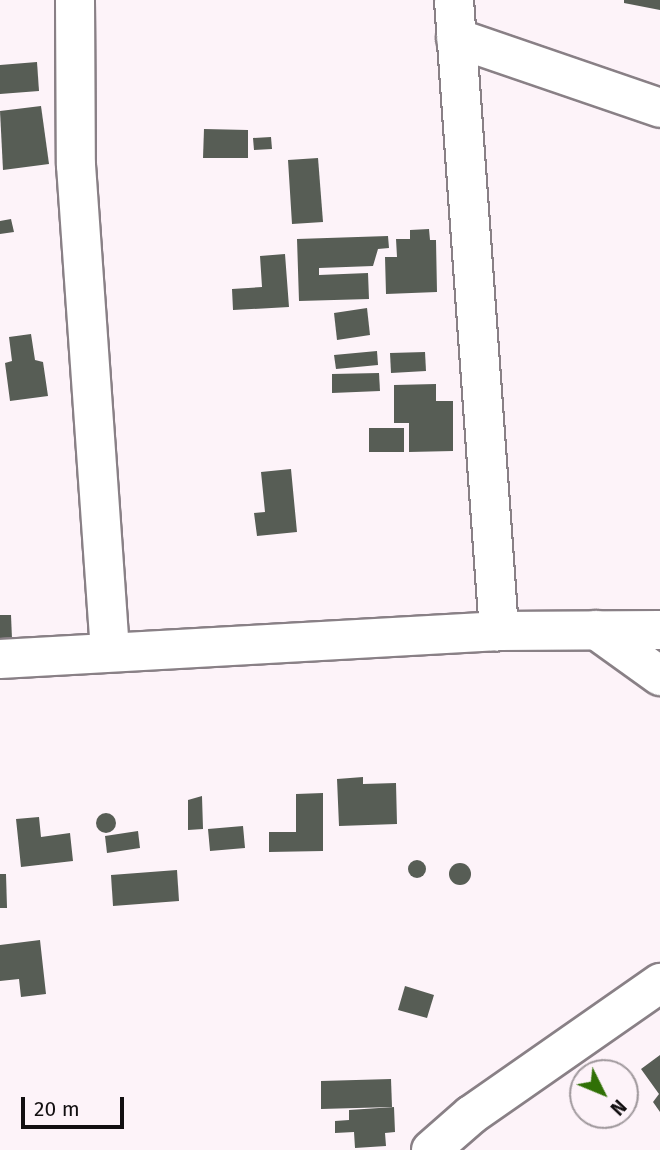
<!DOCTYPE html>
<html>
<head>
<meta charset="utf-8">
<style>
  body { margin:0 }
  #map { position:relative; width:660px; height:1150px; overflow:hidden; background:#fdf3f9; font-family:"Fira Sans",sans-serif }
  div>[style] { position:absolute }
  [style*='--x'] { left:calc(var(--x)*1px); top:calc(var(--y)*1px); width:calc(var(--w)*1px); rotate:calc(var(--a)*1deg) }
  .building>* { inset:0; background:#575d55 }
  .round { border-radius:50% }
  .roads { filter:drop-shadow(2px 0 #898086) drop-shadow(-2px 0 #898086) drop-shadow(0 2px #898086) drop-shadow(0 -2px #898086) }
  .minor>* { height:38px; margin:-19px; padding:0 19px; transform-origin:19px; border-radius:19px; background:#fff }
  span { translate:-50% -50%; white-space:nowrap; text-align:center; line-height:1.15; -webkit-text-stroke:7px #fdf3f9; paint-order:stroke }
  .north { position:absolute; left:569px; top:1059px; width:70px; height:70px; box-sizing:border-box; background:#fdf3f9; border:2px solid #9f989c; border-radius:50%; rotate:133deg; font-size:19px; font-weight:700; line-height:28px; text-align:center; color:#120f11 }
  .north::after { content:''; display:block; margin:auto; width:24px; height:32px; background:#307006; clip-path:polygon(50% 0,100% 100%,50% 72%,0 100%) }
  .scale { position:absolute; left:21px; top:1097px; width:103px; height:32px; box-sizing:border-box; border:4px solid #120f11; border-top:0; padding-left:9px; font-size:21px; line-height:24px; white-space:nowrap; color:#120f11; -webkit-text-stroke:5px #fdf3f9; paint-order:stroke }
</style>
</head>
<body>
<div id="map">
  <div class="building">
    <i style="clip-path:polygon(624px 0,660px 0,660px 10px,624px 3px)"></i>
    <i style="clip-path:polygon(37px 62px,39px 91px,0 94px,0 65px)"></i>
    <i style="clip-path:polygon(41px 106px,49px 164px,3px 170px,0 111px)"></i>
    <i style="clip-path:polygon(204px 129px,248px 130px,248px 158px,203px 158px)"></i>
    <i style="clip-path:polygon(271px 137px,272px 149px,254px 150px,253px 138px)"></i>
    <i style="clip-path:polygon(318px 158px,323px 222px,292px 224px,288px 160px)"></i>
    <i style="clip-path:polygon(11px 219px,14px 232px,0 234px,0 221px)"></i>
    <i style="clip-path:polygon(429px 229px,430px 240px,436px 240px,437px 292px,386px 294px,385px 257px,397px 257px,396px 239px,410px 239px,410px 230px)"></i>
    <i style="clip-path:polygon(388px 236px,389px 248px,378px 249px,373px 266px,319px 268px,319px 275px,368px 273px,369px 299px,299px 301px,297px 239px)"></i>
    <i style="clip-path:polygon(285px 254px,289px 307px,233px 310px,232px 289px,262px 287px,260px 256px)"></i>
    <i style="clip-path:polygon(367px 308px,370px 335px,337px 340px,334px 313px)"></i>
    <i style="clip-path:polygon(31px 334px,35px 360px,43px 362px,48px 396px,10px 401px,5px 363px,12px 361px,9px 337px)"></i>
    <i style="clip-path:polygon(377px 351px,378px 365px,336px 369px,334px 355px)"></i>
    <i style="clip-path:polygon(425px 352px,426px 371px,391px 373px,390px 353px)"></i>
    <i style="clip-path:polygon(379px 373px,380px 391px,332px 393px,332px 374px)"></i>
    <i style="clip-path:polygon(436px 384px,436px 401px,453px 401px,453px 451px,409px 452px,409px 423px,394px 423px,394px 385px)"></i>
    <i style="clip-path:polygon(369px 428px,404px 428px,404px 452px,369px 452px)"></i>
    <i style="clip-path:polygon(291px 469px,297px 532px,257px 536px,254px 513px,265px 512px,261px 472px)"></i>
    <i style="clip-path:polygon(0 615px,11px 615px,12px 639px,0 640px)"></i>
    <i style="clip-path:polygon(363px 777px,363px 784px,396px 783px,397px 824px,339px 826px,337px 779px)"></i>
    <i style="clip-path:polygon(323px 793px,323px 851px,269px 852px,269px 832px,296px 832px,296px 794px)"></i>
    <i style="clip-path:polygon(202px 796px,203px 829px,188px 830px,188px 800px)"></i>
    <i class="round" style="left:96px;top:813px;width:20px;height:20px"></i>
    <i style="clip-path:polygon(39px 817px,41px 837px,70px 833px,73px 861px,21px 867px,16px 819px)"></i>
    <i style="clip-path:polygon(243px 826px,245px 848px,210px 851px,208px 829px)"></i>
    <i style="clip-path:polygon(138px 831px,140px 848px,107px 853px,105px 836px)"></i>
    <i class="round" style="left:408px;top:860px;width:18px;height:18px"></i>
    <i class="round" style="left:449px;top:863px;width:22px;height:22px"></i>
    <i style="clip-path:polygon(177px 870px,179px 901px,113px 906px,111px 875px)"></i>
    <i style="clip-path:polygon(0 874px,6px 874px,7px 908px,0 908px)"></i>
    <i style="clip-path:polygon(40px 940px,46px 994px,21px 997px,19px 979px,0 981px,0 945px)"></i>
    <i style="clip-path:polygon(405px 986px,434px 995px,427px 1018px,398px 1010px)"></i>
    <i style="clip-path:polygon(660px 1055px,660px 1112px,653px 1102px,659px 1094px,641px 1069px)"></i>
    <i style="clip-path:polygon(391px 1079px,392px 1107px,321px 1109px,321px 1081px)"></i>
    <i style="clip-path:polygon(394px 1107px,395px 1132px,385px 1133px,386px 1146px,355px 1148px,354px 1132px,335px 1133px,335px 1121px,349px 1120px,349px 1110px)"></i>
  </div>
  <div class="roads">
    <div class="minor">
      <i style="--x:75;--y:0;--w:165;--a:89.7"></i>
      <i style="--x:76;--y:165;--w:487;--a:86"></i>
      <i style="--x:454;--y:0;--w:633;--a:85.92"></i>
      <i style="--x:456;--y:38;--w:216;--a:18.9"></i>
      <i style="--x:596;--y:630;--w:79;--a:35.7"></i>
      <i style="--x:0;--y:659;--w:500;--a:-3.2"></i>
      <i style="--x:499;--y:631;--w:161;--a:-0.4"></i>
      <i style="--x:431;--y:1150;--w:53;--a:-41.2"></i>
      <i style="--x:471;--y:1115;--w:231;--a:-34.9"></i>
    </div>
  </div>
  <div class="north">N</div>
  <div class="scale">20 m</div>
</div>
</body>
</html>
